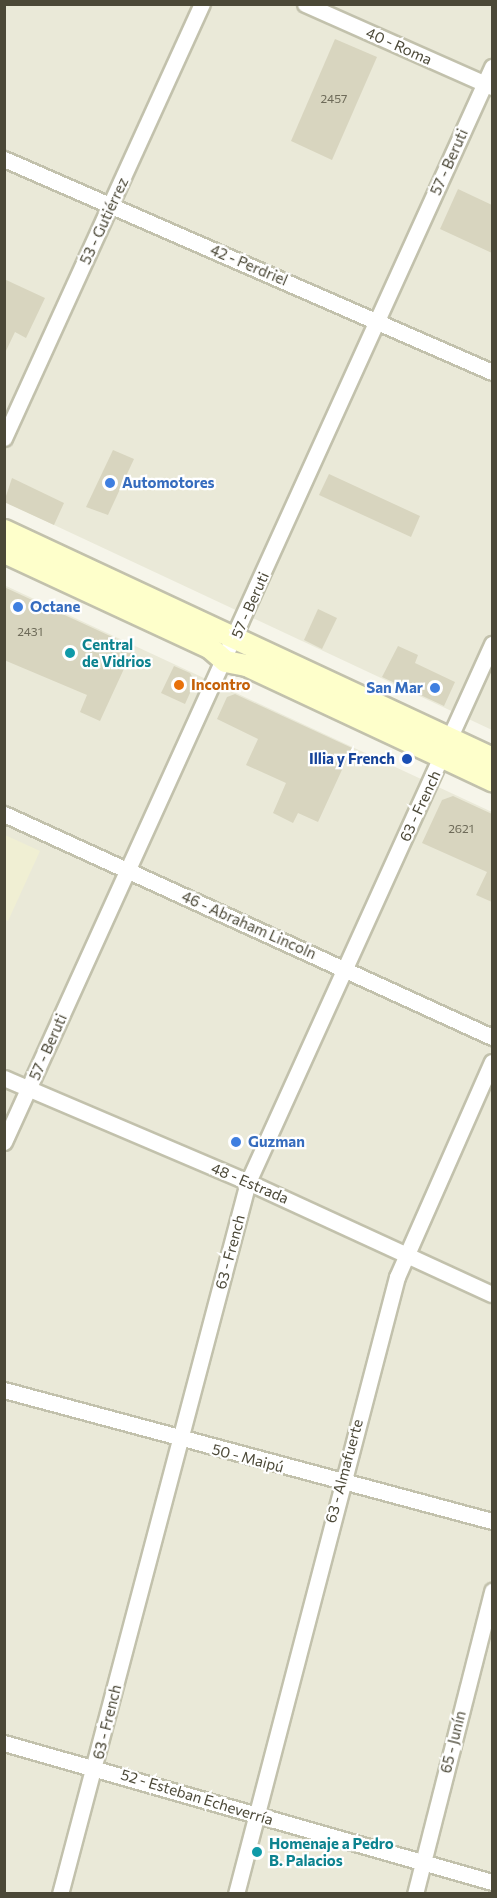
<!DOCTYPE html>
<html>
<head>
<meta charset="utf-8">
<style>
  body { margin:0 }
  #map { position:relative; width:497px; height:1898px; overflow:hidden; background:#f6f5ea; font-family:Commissioner,sans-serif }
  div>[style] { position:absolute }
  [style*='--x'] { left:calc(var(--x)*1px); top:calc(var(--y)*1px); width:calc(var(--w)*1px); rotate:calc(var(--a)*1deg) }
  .residential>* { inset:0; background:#eae9d8 }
  .education>* { inset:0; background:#f0efd3 }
  .building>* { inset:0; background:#d8d5bf }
  .roads { filter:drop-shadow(2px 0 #c2c1ac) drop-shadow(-2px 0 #c2c1ac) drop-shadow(0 2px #c2c1ac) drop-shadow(0 -2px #c2c1ac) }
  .minor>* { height:15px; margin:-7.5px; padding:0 7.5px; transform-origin:7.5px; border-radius:7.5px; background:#fff }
  .secondary>* { height:21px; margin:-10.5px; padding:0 10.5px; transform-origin:10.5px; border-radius:10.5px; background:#feffcb }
  .dots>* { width:16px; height:16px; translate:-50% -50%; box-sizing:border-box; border:3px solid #fff; border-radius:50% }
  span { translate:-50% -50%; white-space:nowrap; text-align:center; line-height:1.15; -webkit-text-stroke:4.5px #fff; paint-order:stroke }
  .number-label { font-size:12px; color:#6e6b59 }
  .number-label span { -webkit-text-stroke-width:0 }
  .street-label { font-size:15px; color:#4b4837 }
  .shop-label { font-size:15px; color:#366cbe; font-weight:700 }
  .left { translate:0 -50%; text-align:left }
  .right { translate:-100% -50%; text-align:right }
  .culture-label { font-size:15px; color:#0d838f; font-weight:700 }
  .food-label { font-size:15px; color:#c56008; font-weight:700 }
  .transit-label { font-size:15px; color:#164399; font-weight:700 }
  .frame { position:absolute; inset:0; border:6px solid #4b4837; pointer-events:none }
</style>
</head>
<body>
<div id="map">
  <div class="residential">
    <i style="clip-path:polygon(5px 5px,492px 5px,492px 730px,5px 502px)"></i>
    <i style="clip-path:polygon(4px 585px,492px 812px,492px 1893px,5px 1893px)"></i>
  </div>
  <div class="education">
    <i style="clip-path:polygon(5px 835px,40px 851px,8px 921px,4px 919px)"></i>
  </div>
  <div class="building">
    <i style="clip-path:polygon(335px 39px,377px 57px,332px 160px,291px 141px)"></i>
    <i style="clip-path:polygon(458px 189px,492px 205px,492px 253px,440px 229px)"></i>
    <i style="clip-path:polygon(4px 279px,45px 298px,26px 338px,15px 332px,4px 355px)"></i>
    <i style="clip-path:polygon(113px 450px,134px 459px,108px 515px,86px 507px)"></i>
    <i style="clip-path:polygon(329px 474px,420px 516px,411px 537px,319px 495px)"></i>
    <i style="clip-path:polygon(12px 478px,64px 503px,54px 525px,4px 502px)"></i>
    <i style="clip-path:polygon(4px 587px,134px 647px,100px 721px,80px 712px,87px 695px,4px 660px)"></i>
    <i style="clip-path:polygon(318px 609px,337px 618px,322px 649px,304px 640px)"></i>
    <i style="clip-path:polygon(398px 646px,418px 655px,415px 663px,455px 682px,444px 706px,382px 677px)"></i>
    <i style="clip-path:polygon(174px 666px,190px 673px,195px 682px,185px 704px,161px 693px)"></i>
    <i style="clip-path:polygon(235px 694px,352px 748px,318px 822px,298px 813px,293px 823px,273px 813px,286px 783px,246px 765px,258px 739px,217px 719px,227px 697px)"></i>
    <i style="clip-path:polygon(453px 796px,492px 814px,492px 902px,476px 895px,487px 872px,422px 843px,442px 800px)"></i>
  </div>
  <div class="roads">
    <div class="minor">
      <i style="--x:305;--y:4;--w:205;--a:23.9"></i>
      <i style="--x:4;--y:159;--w:532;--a:23.58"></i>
      <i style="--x:4;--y:438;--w:477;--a:-65.5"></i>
      <i style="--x:4;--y:814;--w:537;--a:24.56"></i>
      <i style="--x:4;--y:1078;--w:265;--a:23.1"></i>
      <i style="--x:248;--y:1182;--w:268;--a:24.7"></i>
      <i style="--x:4;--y:1142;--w:1181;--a:-65.58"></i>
      <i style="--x:4;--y:1390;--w:505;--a:15.03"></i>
      <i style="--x:4;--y:1743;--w:507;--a:15.9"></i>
      <i style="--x:60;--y:1894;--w:736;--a:-75.21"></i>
      <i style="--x:248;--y:1182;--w:591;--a:-65.6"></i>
      <i style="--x:236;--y:1894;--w:638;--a:-75.38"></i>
      <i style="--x:397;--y:1277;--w:235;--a:-66.2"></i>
      <i style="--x:415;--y:1894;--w:313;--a:-75.7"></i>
    </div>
    <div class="secondary">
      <i style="--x:4;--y:530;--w:539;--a:25.04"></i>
      <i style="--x:4;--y:552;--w:226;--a:24.9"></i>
      <i style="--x:209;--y:647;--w:21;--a:41"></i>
      <i style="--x:225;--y:661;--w:21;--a:11"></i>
      <i style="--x:246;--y:665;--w:272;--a:25.1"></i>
    </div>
  </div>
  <div class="dots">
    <i style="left:110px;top:483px;background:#3f7fe0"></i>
    <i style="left:18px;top:607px;background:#3f7fe0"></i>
    <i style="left:70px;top:653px;background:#0f9aa8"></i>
    <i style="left:179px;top:685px;background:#e8710a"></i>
    <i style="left:435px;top:688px;background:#3f7fe0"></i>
    <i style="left:407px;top:759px;background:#1a4fb4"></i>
    <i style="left:236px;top:1142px;background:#3f7fe0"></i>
    <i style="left:257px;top:1852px;background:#0f9aa8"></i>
  </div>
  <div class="number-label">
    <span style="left:334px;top:99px">2457</span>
    <span style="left:30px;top:632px">2431</span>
    <span style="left:461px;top:829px">2621</span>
  </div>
  <div class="street-label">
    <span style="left:399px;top:46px;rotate:24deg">40 - Roma</span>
    <span style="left:449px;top:162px;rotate:-66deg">57 - Beruti</span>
    <span style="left:104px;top:221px;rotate:-65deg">53 - Gutiérrez</span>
    <span style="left:249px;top:265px;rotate:23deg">42 - Perdriel</span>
    <span style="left:250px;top:605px;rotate:-66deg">57 - Beruti</span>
    <span style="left:420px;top:806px;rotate:-65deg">63 - French</span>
    <span style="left:249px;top:925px;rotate:24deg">46 - Abraham Lincoln</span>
    <span style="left:48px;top:1047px;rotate:-66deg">57 - Beruti</span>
    <span style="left:250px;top:1183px;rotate:23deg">48 - Estrada</span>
    <span style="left:230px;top:1252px;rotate:-75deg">63 - French</span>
    <span style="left:248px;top:1458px;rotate:15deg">50 - Maipú</span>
    <span style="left:344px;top:1471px;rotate:-75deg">63 - Almafuerte</span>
    <span style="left:107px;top:1722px;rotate:-76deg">63 - French</span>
    <span style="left:453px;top:1742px;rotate:-76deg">65 - Junín</span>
    <span style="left:197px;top:1797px;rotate:17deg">52 - Esteban Echeverría</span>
  </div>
  <div class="shop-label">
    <span class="left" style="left:122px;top:483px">Automotores</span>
    <span class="left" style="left:30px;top:607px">Octane</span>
    <span class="right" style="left:423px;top:688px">San Mar</span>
    <span class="left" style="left:248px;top:1142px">Guzman</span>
  </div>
  <div class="culture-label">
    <span class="left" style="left:82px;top:653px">Central<br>de Vidrios</span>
    <span class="left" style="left:269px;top:1852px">Homenaje a Pedro<br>B. Palacios</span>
  </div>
  <div class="food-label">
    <span class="left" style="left:191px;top:685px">Incontro</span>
  </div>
  <div class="transit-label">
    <span class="right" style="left:395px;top:759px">Illia y French</span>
  </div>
  <div class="frame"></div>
</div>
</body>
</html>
